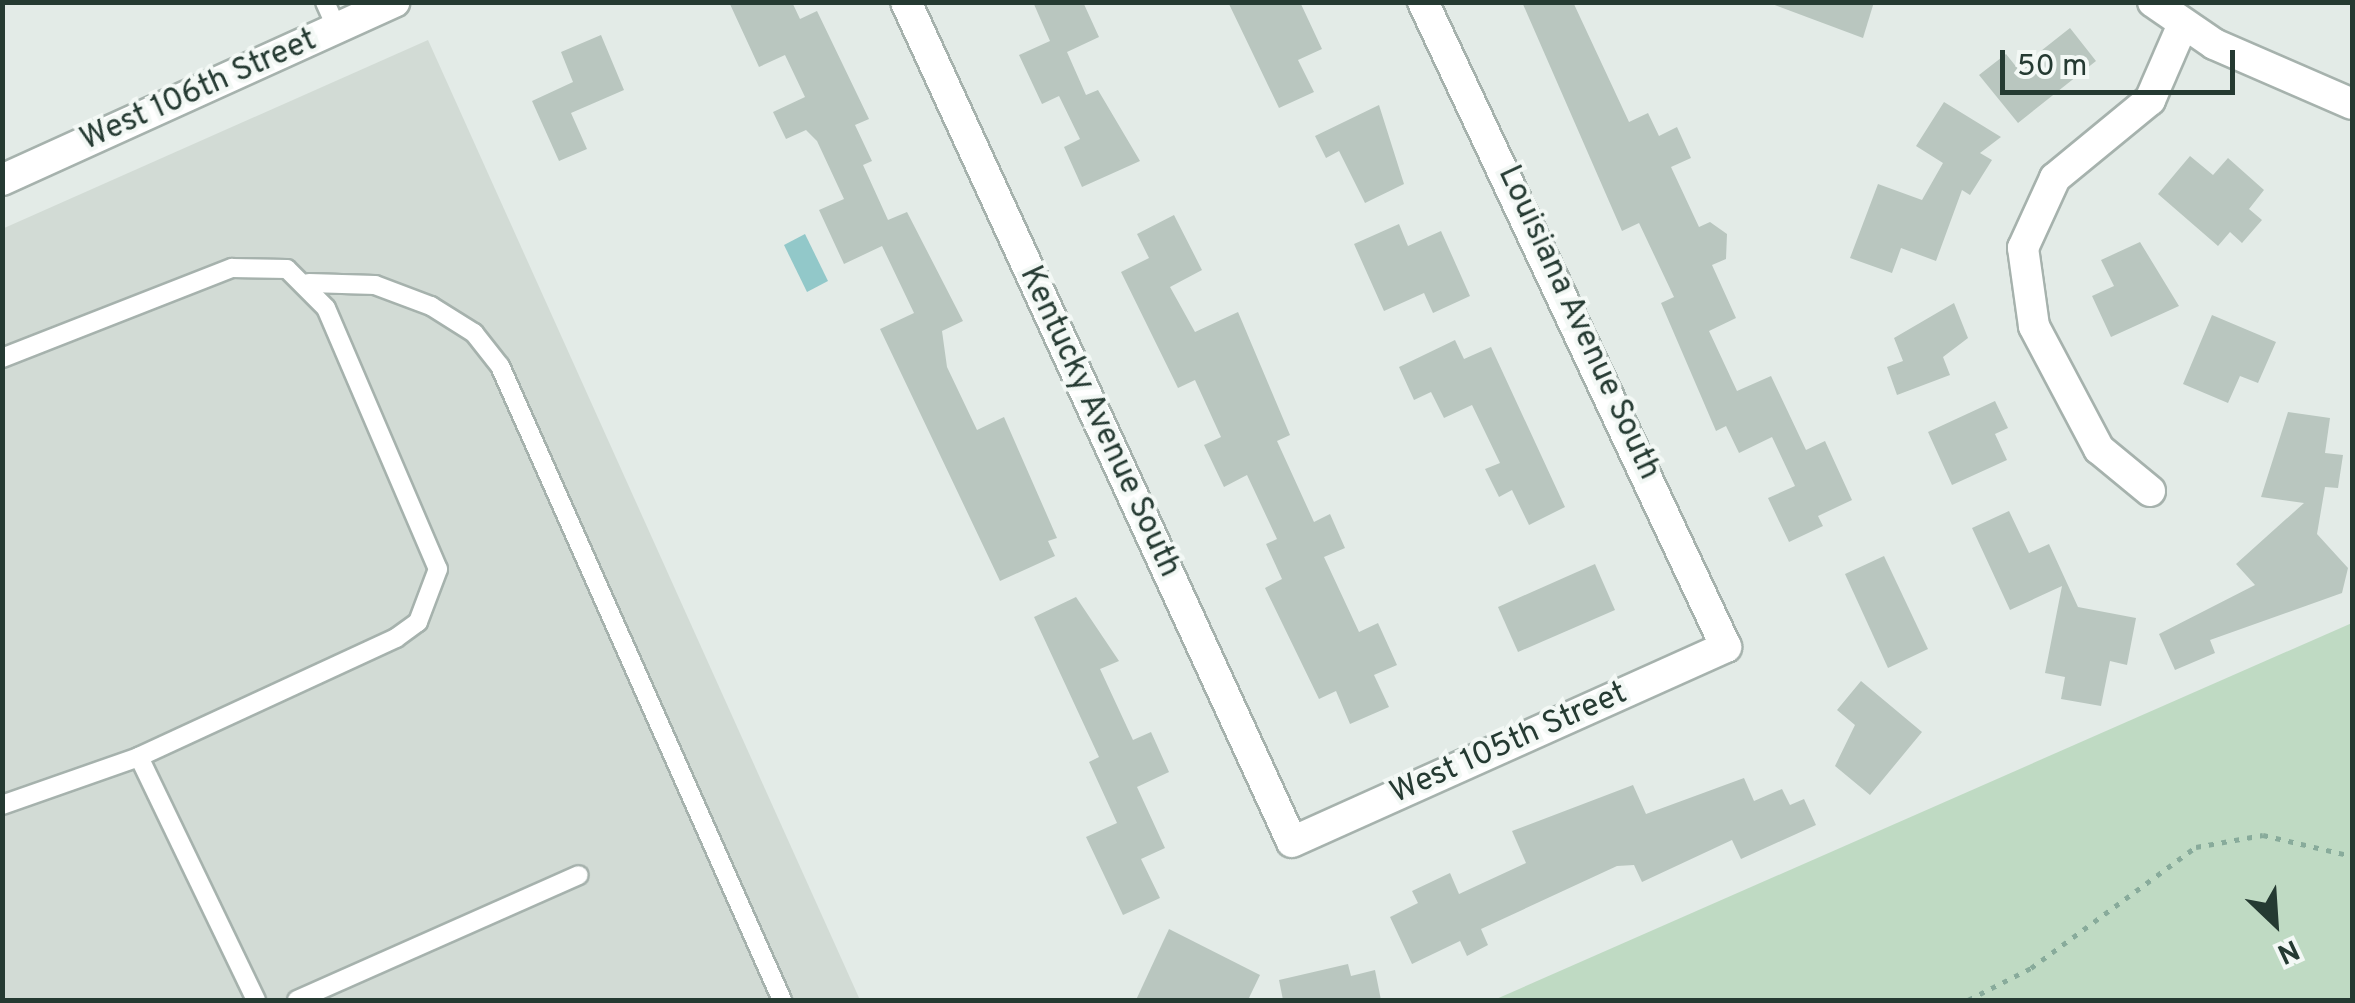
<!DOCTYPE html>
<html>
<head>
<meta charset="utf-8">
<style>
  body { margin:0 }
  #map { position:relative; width:2355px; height:1003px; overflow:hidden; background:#e3ebe7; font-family:Overpass,sans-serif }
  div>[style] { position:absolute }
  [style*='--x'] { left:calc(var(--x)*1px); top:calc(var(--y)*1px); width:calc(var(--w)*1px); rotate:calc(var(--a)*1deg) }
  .built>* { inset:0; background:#d2dbd5 }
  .green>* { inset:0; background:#bfdac3 }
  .water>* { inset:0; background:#92c8c9 }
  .building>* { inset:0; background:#b9c6bf }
  .path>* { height:5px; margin-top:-2.5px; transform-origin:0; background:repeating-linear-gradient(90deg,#88ab9b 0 5px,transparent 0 13px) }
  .roads { filter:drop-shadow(2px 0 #a6b2ad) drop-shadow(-2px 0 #a6b2ad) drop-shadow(0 2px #a6b2ad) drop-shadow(0 -2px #a6b2ad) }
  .service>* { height:18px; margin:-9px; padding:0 9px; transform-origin:9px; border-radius:9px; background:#fff }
  .minor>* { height:30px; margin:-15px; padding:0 15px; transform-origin:15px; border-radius:15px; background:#fff }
  .tertiary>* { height:30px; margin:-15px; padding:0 15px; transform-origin:15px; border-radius:15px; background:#fff }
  span { translate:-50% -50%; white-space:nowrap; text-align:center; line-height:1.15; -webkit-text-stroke:8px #f3f8f5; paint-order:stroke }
  .street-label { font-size:32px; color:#253a32 }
  .frame { position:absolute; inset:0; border:5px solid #253a32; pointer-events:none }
  .north { position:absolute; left:2225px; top:873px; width:100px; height:100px; -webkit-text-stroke:8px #f3f8f5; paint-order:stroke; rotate:155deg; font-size:28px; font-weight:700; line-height:40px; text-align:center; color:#253a32 }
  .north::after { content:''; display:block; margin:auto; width:35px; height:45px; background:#253a32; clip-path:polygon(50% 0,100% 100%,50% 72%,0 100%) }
  .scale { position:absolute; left:2000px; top:50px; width:235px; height:45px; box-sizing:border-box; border:5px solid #253a32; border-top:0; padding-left:12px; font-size:30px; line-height:35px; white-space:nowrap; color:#253a32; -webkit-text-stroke:8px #f3f8f5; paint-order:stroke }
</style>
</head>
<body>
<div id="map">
  <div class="built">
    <i style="clip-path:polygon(428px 40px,860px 1000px,3px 1000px,2px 229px)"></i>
  </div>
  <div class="green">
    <i style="clip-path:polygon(2352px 623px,2352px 1000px,1494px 1000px)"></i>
  </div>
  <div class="water">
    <i style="clip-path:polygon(805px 234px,828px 281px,807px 292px,784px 245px)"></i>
  </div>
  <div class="building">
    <i style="clip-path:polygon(729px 2px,792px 2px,800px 19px,817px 11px,869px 119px,855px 125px,872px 161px,863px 165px,888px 220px,907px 212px,963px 321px,942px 331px,947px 367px,977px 430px,1004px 417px,1057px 538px,1048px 541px,1055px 556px,1000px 581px,880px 329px,914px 313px,882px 246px,844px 264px,819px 210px,844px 199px,817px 141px,806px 130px,786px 139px,773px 112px,805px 97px,785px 55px,759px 67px)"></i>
    <i style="clip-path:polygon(1033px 2px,1083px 2px,1099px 37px,1067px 52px,1086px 95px,1098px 90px,1140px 161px,1082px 187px,1064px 147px,1080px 139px,1059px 96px,1042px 104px,1019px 55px,1050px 41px)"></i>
    <i style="clip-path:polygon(1228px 2px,1300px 2px,1322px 49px,1298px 60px,1314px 92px,1279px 108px)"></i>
    <i style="clip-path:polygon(1522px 2px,1573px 2px,1629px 122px,1648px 113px,1659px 136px,1677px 127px,1691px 158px,1671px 167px,1699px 227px,1710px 222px,1727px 234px,1726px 259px,1712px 265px,1736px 318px,1709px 331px,1737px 391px,1771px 376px,1806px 450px,1825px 441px,1852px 500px,1818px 516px,1823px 526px,1789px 542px,1768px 498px,1795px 486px,1772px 437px,1739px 453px,1726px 426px,1716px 431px,1661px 303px,1674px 297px,1639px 223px,1622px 231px)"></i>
    <i style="clip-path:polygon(1767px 2px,1874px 2px,1863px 38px)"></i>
    <i style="clip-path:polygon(2070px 28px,2096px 61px,2018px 123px,1979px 75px,2006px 54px,2018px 69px)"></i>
    <i style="clip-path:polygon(601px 35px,624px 90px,571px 113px,587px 149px,559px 161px,532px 101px,573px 82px,561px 52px)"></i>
    <i style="clip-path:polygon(1944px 102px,2001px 137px,1980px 153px,1992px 160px,1970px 195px,1962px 190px,1936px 261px,1901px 248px,1892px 273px,1850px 258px,1878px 184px,1922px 200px,1943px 163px,1916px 146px)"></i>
    <i style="clip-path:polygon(1379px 105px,1404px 184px,1365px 203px,1339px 151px,1326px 158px,1315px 136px)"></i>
    <i style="clip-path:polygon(2190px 156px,2213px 175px,2228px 158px,2264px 190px,2249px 209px,2262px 220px,2242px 243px,2230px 232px,2218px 246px,2158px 194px)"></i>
    <i style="clip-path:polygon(1174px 215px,1202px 270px,1170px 287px,1195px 332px,1238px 312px,1290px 435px,1277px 441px,1314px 522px,1330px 514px,1345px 548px,1324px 557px,1359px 632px,1378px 623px,1397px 665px,1374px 675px,1389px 707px,1350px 724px,1336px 691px,1319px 699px,1265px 588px,1282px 579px,1266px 544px,1277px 539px,1247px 475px,1224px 487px,1204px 445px,1221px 437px,1195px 380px,1178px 388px,1121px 272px,1149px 258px,1137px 234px)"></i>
    <i style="clip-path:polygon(1399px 224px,1408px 246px,1441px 231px,1470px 296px,1433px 313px,1424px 293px,1384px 311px,1354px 244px)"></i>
    <i style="clip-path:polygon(2140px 242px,2179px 306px,2111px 337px,2092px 296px,2114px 286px,2101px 260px)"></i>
    <i style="clip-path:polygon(1954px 303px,1968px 338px,1943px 357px,1950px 375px,1897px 395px,1887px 367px,1903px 361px,1894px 338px)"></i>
    <i style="clip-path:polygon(2212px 315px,2276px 342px,2258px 383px,2240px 376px,2228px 403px,2183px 384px)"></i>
    <i style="clip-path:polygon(1455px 340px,1464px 359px,1491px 347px,1565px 507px,1529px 525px,1512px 490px,1499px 497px,1485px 469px,1500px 463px,1472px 405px,1444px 418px,1431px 392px,1414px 400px,1399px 367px)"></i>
    <i style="clip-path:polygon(1995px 401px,2008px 428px,1995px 434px,2007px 460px,1952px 485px,1928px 432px)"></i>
    <i style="clip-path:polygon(2288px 412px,2330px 418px,2325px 453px,2343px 455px,2338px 488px,2325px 487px,2317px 534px,2348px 568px,2342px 593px,2210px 640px,2215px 653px,2175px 670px,2159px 634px,2255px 585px,2236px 564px,2304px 503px,2261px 497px)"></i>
    <i style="clip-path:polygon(2009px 511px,2029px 553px,2049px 544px,2078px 607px,2136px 618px,2127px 665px,2110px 661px,2101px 706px,2061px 699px,2065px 677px,2045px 673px,2062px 586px,2010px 610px,1972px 528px)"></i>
    <i style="clip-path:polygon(1884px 556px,1928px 649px,1888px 668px,1845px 574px)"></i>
    <i style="clip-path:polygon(1595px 564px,1615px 610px,1518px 652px,1498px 607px)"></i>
    <i style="clip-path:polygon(1076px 597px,1119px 661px,1100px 669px,1133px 740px,1151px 732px,1169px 772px,1137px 787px,1165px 848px,1141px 859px,1160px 898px,1123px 915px,1086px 837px,1117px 823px,1089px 762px,1099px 757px,1034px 617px)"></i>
    <i style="clip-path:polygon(1861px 681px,1922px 732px,1870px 795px,1835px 766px,1855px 725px,1837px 710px)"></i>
    <i style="clip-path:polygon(1744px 778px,1754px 801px,1782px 789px,1790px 805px,1804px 799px,1816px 825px,1741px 859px,1732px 840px,1642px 882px,1634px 865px,1617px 866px,1481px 929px,1488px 945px,1467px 956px,1460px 941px,1412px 964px,1390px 917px,1418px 903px,1412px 891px,1450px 873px,1459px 894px,1526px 863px,1512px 831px,1633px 785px,1646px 814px)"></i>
    <i style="clip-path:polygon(1169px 929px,1260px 975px,1248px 1000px,1136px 1000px)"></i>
    <i style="clip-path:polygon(1348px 964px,1351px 976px,1375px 970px,1381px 1000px,1283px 1000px,1279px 980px)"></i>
  </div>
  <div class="path">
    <i style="--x:1968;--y:1000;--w:71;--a:-26.9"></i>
    <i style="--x:2031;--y:968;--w:205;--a:-36.3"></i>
    <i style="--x:2196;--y:847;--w:68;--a:-10.2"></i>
    <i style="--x:2263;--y:835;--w:91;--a:13.3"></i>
  </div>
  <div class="roads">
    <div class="service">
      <i style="--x:325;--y:2;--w:30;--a:66"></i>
      <i style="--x:309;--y:283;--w:66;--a:1.7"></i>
      <i style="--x:375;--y:285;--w:60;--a:20.6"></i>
      <i style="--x:431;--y:306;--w:51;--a:32.1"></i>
      <i style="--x:474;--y:333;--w:42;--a:51.8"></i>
      <i style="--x:500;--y:366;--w:694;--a:66.02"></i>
      <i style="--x:2;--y:358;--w:247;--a:-21.4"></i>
      <i style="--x:232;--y:268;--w:55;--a:1"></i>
      <i style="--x:287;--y:269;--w:55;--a:45"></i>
      <i style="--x:326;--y:308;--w:284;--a:66.8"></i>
      <i style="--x:438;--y:569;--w:57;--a:110.7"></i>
      <i style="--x:418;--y:622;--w:27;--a:144"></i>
      <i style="--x:396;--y:638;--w:283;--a:155.2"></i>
      <i style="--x:139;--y:757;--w:145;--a:160.7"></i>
      <i style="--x:139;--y:757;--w:270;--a:64.3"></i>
      <i style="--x:297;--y:1000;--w:308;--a:-23.9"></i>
    </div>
    <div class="minor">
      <i style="--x:906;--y:2;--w:924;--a:65.32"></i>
      <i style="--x:1292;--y:842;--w:476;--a:-24.2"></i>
      <i style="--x:1726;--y:647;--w:713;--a:-115.16"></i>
      <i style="--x:2153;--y:2;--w:74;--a:34.5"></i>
      <i style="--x:2214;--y:44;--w:150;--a:23.5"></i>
      <i style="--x:2150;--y:491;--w:66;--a:-140.5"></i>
      <i style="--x:2099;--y:449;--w:139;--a:-117.9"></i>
      <i style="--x:2034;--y:326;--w:79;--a:-98"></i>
      <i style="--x:2023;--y:248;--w:77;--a:-65.4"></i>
      <i style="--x:2055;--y:178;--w:123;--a:-39.4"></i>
      <i style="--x:2150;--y:100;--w:83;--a:-66.5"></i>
    </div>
    <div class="tertiary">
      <i style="--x:2;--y:180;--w:431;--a:-24.4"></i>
    </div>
  </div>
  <div class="street-label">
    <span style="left:199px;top:91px;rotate:-24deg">West 106th Street</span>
    <span style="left:1578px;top:323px;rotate:65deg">Louisiana Avenue South</span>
    <span style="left:1099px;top:422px;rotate:65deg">Kentucky Avenue South</span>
    <span style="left:1509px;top:744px;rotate:-24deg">West 105th Street</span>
  </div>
  <div class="frame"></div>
  <div class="north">N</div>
  <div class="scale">50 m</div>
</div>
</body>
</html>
